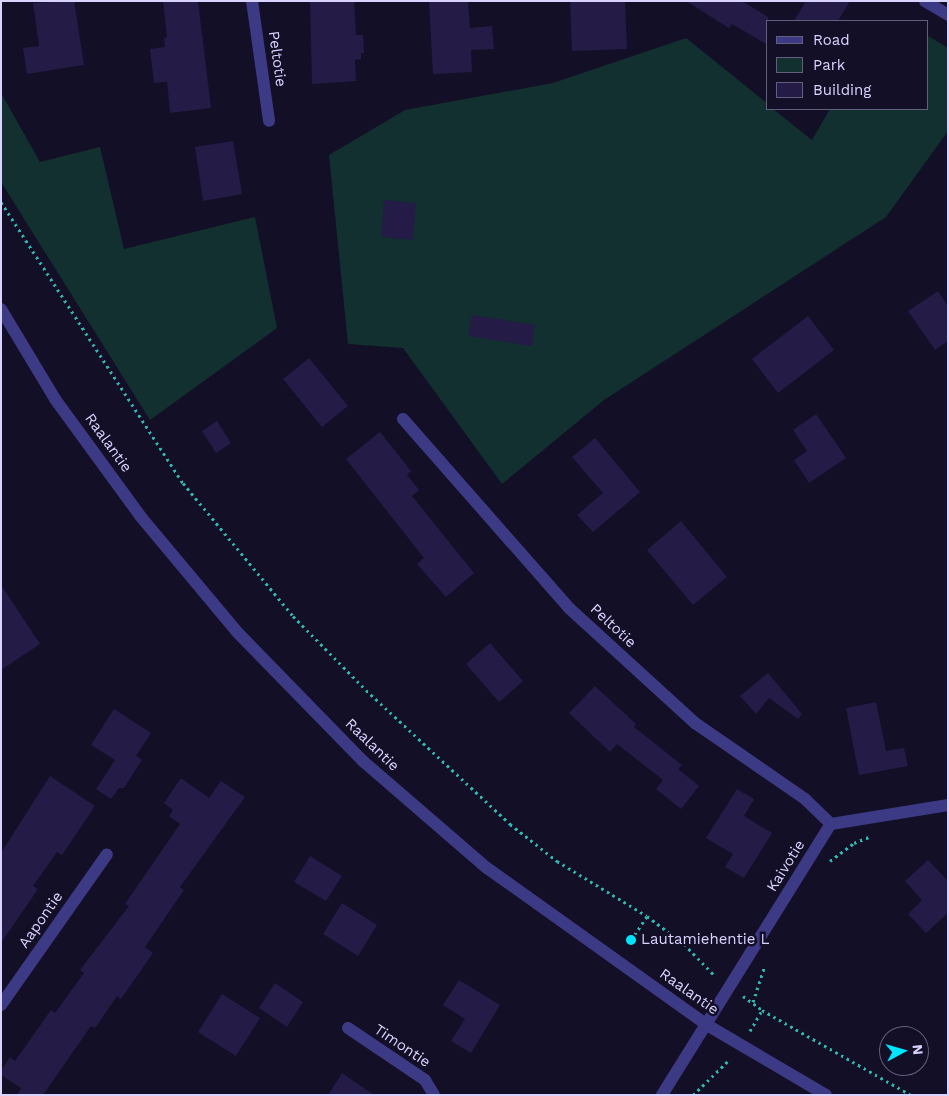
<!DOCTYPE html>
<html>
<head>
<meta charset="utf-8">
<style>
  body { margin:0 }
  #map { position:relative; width:949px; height:1096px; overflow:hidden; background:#130f26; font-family:"Work Sans",sans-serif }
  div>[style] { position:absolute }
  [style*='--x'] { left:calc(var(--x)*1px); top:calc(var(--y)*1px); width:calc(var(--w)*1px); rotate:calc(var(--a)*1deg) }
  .green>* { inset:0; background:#12302f }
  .building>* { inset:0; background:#241b47 }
  .path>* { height:3px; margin-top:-1.5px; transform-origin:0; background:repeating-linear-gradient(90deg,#2fb8b0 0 2.5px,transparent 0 6.5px) }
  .minor>* { height:12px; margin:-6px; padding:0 6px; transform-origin:6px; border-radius:6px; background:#3d3a85 }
  .dots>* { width:14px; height:14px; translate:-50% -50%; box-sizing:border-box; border:2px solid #130f26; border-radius:50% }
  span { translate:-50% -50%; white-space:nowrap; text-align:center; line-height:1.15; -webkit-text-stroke:5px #130f26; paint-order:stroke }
  .street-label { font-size:15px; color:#d9d4ff }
  .poi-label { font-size:15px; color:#d9d4ff }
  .left { translate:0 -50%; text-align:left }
  .frame { position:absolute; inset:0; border:2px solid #d9d4ff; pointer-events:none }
  .legend { position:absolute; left:766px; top:20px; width:162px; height:90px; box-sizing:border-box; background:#130f26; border:1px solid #625e7d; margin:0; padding:6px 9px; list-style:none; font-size:15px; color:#d9d4ff }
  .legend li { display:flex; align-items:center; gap:10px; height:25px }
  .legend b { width:25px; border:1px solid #625e7d }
  .north { position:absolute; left:879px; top:1026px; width:50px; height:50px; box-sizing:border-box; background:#130f26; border:1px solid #625e7d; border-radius:50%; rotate:84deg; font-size:14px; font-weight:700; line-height:20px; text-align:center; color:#d9d4ff }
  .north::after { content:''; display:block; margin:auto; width:18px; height:22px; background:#00e5ff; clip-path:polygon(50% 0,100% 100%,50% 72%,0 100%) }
</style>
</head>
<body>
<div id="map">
  <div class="green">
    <i style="clip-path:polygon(928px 36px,948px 48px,948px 131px,886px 217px,604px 400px,502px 484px,403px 348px,348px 344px,329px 155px,405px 110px,553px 83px,686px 38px,768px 104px,768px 109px,773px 109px,812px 140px,830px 109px,928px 109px)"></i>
    <i style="clip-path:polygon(1px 93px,40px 162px,100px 147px,124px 249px,255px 217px,277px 328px,150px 420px,1px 182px)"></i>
  </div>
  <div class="building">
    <i style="clip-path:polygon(74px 1px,84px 65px,27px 74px,23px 48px,39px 46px,33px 3px)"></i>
    <i style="clip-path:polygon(163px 1px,198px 1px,211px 108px,170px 113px,167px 82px,154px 83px,150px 49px,165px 47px,164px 38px,167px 37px)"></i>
    <i style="clip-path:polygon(310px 1px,354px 1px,356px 35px,363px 35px,364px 53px,361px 53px,361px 59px,355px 60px,356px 81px,312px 84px)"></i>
    <i style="clip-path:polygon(429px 1px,468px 1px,470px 28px,492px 26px,494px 49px,471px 50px,472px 72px,433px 74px)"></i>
    <i style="clip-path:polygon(570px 1px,625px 1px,627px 49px,572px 51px)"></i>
    <i style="clip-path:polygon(686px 1px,742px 1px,768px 17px,768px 45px,732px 24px,729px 28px)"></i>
    <i style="clip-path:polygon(806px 1px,850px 1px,838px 21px,794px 21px)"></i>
    <i style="clip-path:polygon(233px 141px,242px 194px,203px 201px,195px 147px)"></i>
    <i style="clip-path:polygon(384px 200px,416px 203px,413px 240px,381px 237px)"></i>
    <i style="clip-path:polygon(938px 291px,948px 306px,948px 341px,935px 350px,908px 311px)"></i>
    <i style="clip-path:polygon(472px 315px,535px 325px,532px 346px,468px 336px)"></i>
    <i style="clip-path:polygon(808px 316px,834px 350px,778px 393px,752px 359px)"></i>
    <i style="clip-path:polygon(309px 358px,348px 406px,322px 427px,283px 379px)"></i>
    <i style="clip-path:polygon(816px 414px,846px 458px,809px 483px,794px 460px,807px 451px,793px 430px)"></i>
    <i style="clip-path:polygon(217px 421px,231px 443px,216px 453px,202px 431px)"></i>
    <i style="clip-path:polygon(380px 432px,411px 471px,407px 475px,419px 490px,412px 496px,474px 573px,446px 597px,417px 564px,424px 558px,346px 459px)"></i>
    <i style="clip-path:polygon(595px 438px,640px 492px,593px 532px,577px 515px,603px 493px,572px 457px)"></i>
    <i style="clip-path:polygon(681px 521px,727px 577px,693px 605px,647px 550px)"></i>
    <i style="clip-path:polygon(1px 585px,40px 644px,1px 670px)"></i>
    <i style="clip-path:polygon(490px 643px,523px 681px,499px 702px,466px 664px)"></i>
    <i style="clip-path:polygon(768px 673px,802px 714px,798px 719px,769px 698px,756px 714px,740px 696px)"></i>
    <i style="clip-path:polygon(595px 686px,636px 724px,634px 727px,682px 765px,678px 769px,699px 786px,681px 809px,656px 789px,663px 780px,617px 744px,610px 752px,569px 713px)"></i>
    <i style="clip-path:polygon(876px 702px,886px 751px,904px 748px,908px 766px,859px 775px,846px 708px)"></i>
    <i style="clip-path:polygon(114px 709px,151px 733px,136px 756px,142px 760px,124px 788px,119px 788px,111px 799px,96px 789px,115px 760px,91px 745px)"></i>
    <i style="clip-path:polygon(50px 776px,95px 806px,62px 855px,57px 852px,33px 886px,38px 889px,1px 943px,1px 853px)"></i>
    <i style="clip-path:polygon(181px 778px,209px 798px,221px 781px,245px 797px,180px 887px,184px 890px,145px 947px,153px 953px,121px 999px,117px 996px,95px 1028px,91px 1026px,43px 1095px,17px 1095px,21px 1088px,1px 1075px,1px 1071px,10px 1057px,15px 1061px,51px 1010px,55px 1013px,84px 973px,80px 970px,129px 906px,125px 904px,180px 824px,169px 816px,173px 810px,164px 803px)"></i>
    <i style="clip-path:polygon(737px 789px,754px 799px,744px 816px,772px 833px,744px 878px,725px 867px,733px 854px,706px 838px)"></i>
    <i style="clip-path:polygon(310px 856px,342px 876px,326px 901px,294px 882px)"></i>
    <i style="clip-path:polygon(928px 860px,948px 881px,948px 913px,926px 933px,908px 914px,922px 900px,905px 881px)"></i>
    <i style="clip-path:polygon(342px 903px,377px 925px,358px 956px,323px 934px)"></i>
    <i style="clip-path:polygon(459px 980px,500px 1005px,471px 1053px,451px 1041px,465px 1019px,443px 1005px)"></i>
    <i style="clip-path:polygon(275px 983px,303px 1002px,287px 1027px,259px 1008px)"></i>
    <i style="clip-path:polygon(222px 994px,260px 1018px,236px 1056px,198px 1032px)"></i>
    <i style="clip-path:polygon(342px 1073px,374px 1095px,328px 1095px)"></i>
  </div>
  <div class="path">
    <i style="--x:1;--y:202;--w:335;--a:57.1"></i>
    <i style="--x:183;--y:483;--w:173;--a:50.4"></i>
    <i style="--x:293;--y:616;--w:104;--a:45.4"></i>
    <i style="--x:366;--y:690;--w:197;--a:42.9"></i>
    <i style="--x:510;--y:824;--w:60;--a:38.2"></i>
    <i style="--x:557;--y:861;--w:105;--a:31.4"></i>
    <i style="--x:647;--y:916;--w:46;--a:37.1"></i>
    <i style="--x:684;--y:944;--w:45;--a:45.9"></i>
    <i style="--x:830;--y:861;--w:30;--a:-37"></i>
    <i style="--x:854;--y:843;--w:16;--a:-22"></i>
    <i style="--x:631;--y:940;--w:29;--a:-56"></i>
    <i style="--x:743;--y:996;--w:24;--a:36"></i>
    <i style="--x:762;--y:1010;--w:172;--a:29.7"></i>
    <i style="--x:753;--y:1002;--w:38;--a:-72"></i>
    <i style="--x:750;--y:1031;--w:24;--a:-60"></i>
    <i style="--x:693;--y:1095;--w:52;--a:-44.2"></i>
  </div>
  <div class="minor">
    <i style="--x:252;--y:1;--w:121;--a:81.9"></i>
    <i style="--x:925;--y:1;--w:27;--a:31"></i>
    <i style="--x:1;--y:309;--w:105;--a:59"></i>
    <i style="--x:55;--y:399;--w:146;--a:53.9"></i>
    <i style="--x:141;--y:517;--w:151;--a:50.1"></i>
    <i style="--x:238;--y:633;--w:180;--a:45.7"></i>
    <i style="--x:364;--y:762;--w:162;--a:40.8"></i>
    <i style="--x:487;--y:868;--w:270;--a:35.5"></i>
    <i style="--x:707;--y:1025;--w:138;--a:30.5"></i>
    <i style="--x:403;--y:419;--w:252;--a:48.7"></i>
    <i style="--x:569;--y:608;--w:171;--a:42.4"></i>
    <i style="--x:695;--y:723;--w:134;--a:34.6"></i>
    <i style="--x:805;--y:799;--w:36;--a:44"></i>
    <i style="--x:1;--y:1005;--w:184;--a:-54.9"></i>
    <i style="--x:348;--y:1028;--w:93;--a:34"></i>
    <i style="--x:425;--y:1080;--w:17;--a:59"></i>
    <i style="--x:662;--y:1095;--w:319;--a:-58.1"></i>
    <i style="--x:831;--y:824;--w:119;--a:-9.2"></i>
  </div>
  <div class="dots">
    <i style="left:631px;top:940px;background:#00e5ff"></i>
  </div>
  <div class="street-label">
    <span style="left:277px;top:59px;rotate:82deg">Peltotie</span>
    <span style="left:108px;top:443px;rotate:54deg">Raalantie</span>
    <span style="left:613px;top:626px;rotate:43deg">Peltotie</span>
    <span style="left:372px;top:745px;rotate:44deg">Raalantie</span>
    <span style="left:786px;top:866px;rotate:-58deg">Kaivotie</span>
    <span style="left:41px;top:920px;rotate:-55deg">Aapontie</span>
    <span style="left:689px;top:992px;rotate:35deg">Raalantie</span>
    <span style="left:402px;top:1046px;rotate:34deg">Timontie</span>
  </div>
  <div class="poi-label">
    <span class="left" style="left:641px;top:940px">Lautamiehentie L</span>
  </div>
  <div class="frame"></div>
  <ul class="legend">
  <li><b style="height:6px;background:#3d3a85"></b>Road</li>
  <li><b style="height:14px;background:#12302f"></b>Park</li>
  <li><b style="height:14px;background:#241b47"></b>Building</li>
  </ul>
  <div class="north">N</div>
</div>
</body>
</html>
